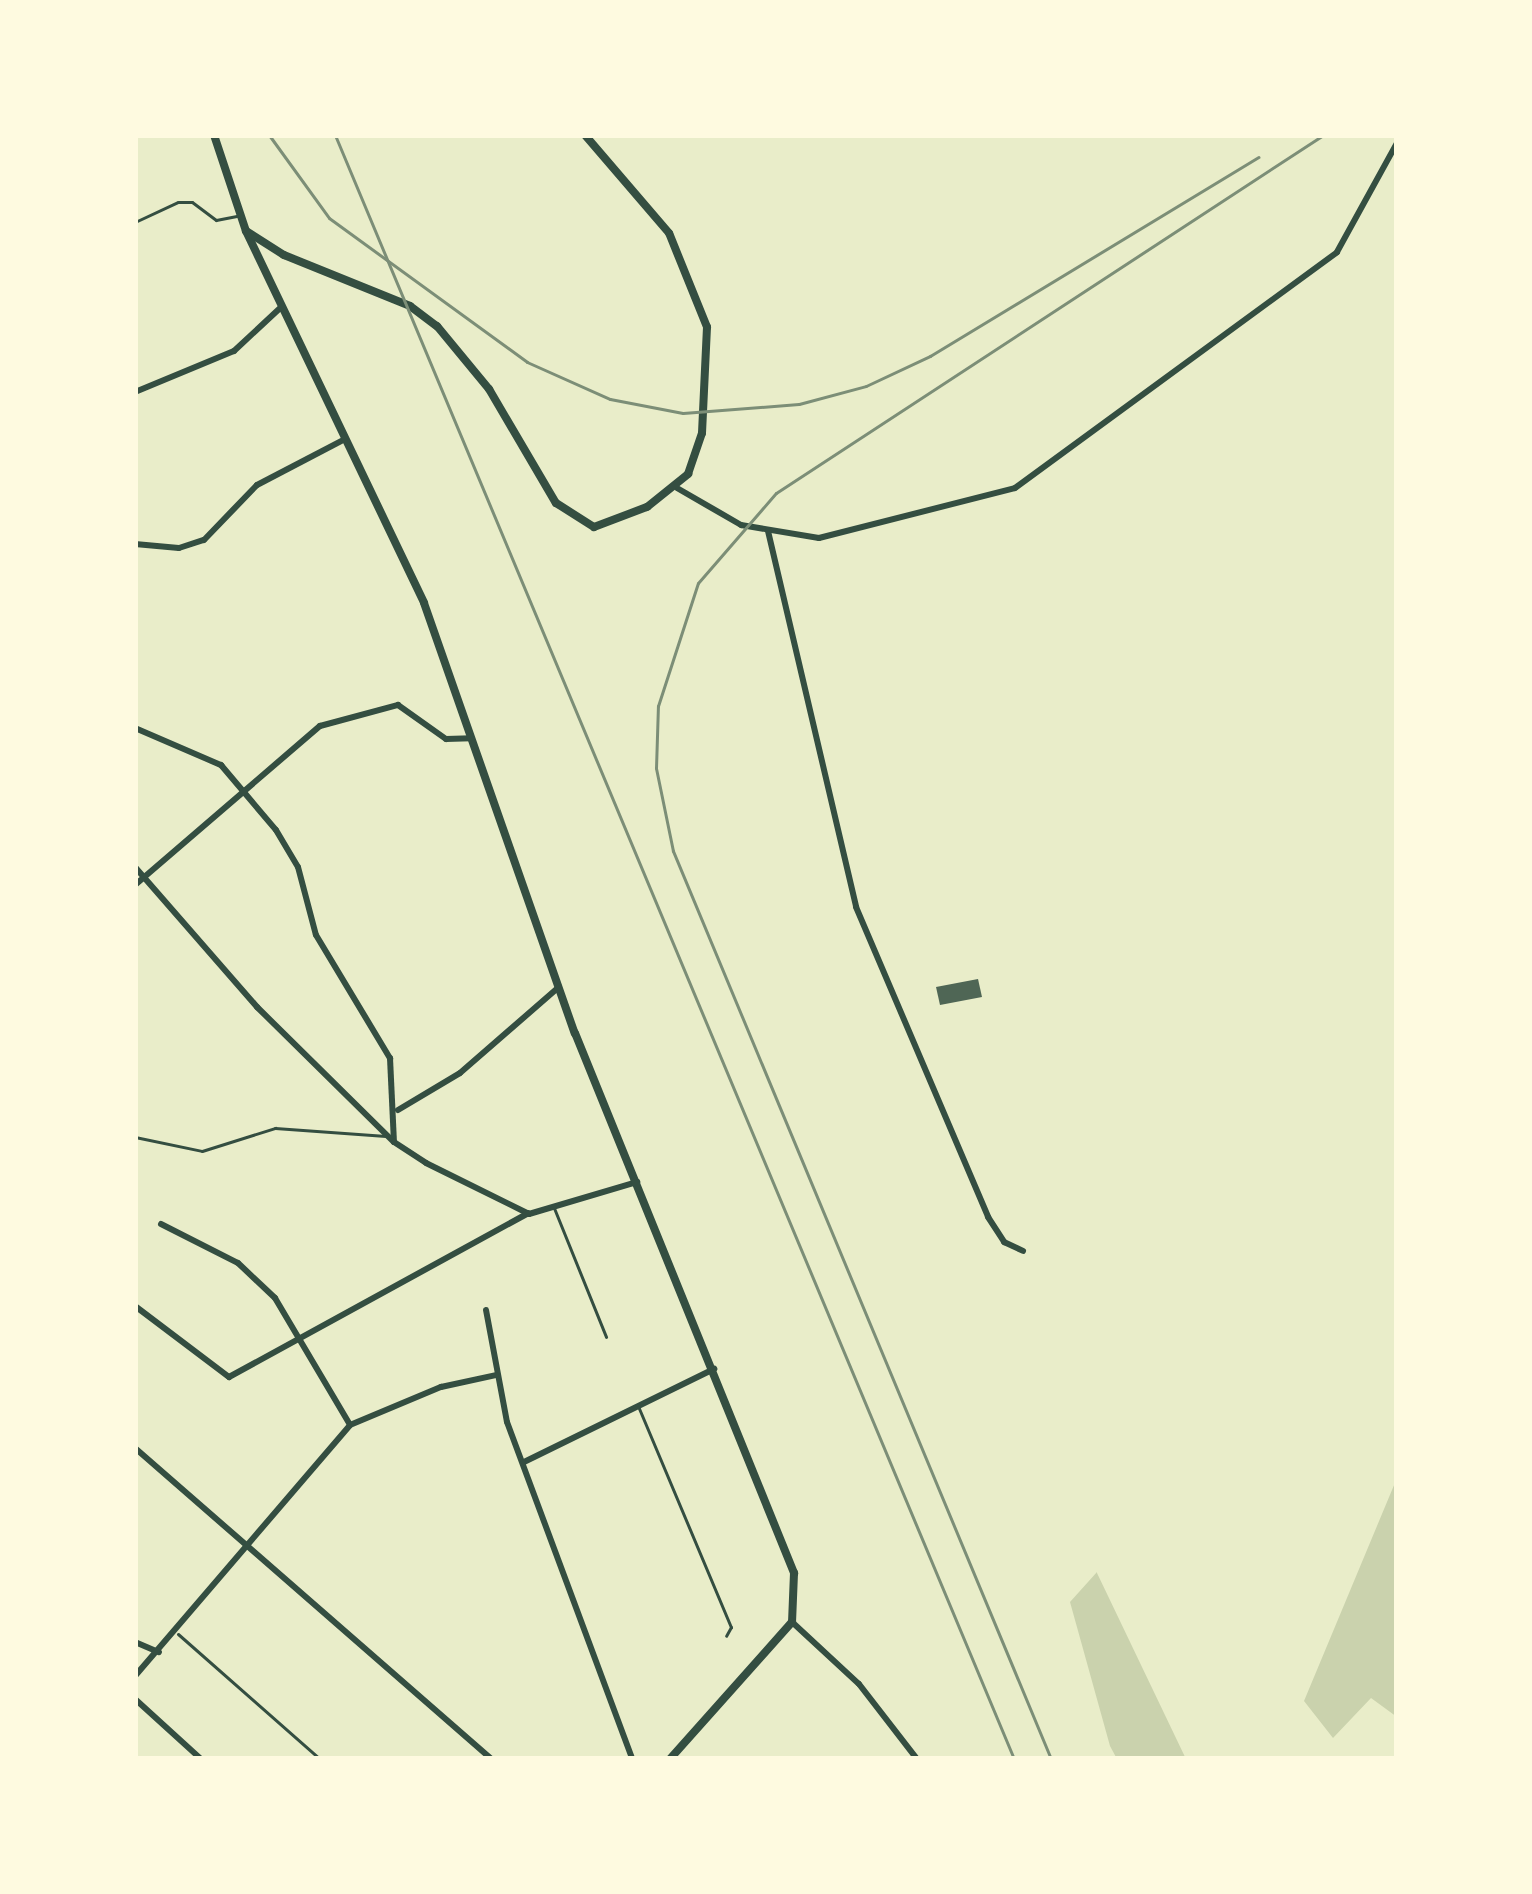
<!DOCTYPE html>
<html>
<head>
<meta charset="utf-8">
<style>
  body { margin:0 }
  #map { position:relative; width:1532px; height:1894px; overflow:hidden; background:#e9edc9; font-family:Commissioner,sans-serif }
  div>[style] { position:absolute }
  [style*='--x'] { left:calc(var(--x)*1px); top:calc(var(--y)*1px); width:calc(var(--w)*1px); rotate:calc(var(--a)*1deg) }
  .green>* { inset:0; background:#cad2ad }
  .building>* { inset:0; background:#4f6655 }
  .service>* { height:3px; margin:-1.5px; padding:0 1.5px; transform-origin:1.5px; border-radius:1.5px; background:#344e41 }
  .minor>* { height:6px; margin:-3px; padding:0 3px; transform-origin:3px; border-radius:3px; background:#344e41 }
  .tertiary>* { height:8px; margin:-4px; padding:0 4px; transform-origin:4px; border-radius:4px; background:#344e41 }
  .secondary>* { height:8px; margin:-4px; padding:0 4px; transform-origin:4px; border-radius:4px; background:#344e41 }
  .rail>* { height:3px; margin:-1.5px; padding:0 1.5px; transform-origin:1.5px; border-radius:1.5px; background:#7c8e77 }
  span { translate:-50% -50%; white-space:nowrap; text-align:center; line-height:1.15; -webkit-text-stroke:12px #fefae0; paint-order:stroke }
  .frame { position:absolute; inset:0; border:138px solid #fefae0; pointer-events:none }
</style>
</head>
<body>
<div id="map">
  <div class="green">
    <i style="clip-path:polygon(1397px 1478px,1397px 1717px,1371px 1698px,1333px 1738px,1304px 1701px)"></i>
    <i style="clip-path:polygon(1097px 1572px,1097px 1573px,1186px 1759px,1117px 1759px,1110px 1746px,1070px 1602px)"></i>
  </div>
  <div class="building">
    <i style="clip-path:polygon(978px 979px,982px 997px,940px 1005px,936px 987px)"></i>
  </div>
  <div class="service">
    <i style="--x:135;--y:222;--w:47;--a:-24.9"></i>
    <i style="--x:178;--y:202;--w:14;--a:0"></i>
    <i style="--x:192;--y:202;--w:30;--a:37"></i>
    <i style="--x:216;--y:220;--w:21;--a:-11"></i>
    <i style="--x:135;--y:1137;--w:68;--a:11.8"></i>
    <i style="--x:202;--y:1151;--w:77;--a:-17.5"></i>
    <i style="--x:275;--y:1128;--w:111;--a:4.1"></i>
    <i style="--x:554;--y:1208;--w:139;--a:68"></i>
    <i style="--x:638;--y:1406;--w:240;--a:67.2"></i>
    <i style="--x:731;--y:1627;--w:10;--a:119"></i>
    <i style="--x:178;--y:1634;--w:189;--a:41.4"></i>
  </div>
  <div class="minor">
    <i style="--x:135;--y:392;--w:107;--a:-22.5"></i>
    <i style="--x:234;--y:351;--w:62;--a:-43"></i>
    <i style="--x:677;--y:488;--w:74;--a:30"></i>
    <i style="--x:741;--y:525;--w:79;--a:9.5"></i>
    <i style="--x:819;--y:538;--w:202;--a:-14.3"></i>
    <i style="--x:1015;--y:488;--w:399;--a:-36.2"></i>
    <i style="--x:1337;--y:252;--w:124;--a:-61.2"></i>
    <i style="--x:768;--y:531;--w:386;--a:76.8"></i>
    <i style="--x:856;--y:907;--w:337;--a:66.9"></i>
    <i style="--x:988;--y:1217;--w:30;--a:57"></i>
    <i style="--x:1004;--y:1242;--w:21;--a:25"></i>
    <i style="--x:135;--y:544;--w:44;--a:5.2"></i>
    <i style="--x:179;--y:548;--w:26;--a:-18"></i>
    <i style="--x:204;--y:540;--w:76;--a:-46.1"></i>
    <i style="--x:257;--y:485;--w:97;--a:-27.6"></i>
    <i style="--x:135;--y:728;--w:94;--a:23.3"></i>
    <i style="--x:221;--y:765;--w:85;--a:49.8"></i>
    <i style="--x:276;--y:830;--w:43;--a:59.3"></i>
    <i style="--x:298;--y:867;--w:70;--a:75.2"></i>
    <i style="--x:316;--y:935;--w:144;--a:59"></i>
    <i style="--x:390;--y:1058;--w:84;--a:87.3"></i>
    <i style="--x:135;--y:867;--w:186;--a:48.9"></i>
    <i style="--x:257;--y:1007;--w:192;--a:44.6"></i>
    <i style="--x:394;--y:1142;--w:38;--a:33"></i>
    <i style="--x:426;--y:1163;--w:115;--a:26.3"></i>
    <i style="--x:529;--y:1214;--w:113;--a:-16.5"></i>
    <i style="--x:135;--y:885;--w:244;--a:-40.7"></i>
    <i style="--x:320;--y:726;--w:81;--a:-15.1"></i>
    <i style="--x:398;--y:705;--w:59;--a:35.3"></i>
    <i style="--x:446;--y:739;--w:25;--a:-2"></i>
    <i style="--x:398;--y:1110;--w:72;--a:-30.8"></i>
    <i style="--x:460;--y:1073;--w:131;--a:-41"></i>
    <i style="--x:161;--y:1224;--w:86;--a:26.9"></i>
    <i style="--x:238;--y:1263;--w:51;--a:43.4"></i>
    <i style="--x:275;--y:1298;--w:147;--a:59.4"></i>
    <i style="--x:135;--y:1306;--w:118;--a:37.1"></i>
    <i style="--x:229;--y:1377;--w:341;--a:-28.7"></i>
    <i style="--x:486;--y:1310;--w:114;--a:79.4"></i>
    <i style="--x:507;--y:1422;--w:359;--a:69.6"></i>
    <i style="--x:135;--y:1448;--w:473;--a:41.1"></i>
    <i style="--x:524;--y:1462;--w:212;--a:-26.1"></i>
    <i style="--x:792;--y:1622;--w:91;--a:42.8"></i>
    <i style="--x:859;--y:1684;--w:95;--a:52.3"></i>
    <i style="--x:135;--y:1642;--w:26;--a:23"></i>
    <i style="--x:135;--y:1676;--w:330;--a:-49.4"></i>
    <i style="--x:350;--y:1425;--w:99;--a:-22.7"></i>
    <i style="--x:441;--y:1387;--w:56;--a:-12.3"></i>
    <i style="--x:135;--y:1699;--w:89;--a:42.3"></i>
  </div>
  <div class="tertiary">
    <i style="--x:246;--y:231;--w:412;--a:64.4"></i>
    <i style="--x:424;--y:603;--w:456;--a:70.7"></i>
    <i style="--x:575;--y:1033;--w:583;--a:67.92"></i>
    <i style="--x:794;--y:1573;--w:49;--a:92.3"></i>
    <i style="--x:792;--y:1622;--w:183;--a:131.7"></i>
  </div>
  <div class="secondary">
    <i style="--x:214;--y:135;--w:101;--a:71.6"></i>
    <i style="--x:246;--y:231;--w:45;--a:32.3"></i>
    <i style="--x:284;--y:255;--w:136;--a:22"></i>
    <i style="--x:410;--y:306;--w:34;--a:37"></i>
    <i style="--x:437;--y:326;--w:82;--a:50.5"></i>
    <i style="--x:489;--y:389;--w:132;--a:59.6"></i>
    <i style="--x:556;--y:503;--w:45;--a:32.3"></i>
    <i style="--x:594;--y:527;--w:57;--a:-20.7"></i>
    <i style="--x:647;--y:507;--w:53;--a:-38.8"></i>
    <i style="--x:688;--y:474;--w:43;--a:-71.1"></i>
    <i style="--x:702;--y:433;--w:106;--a:-87.3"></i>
    <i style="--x:707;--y:327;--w:101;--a:-112"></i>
    <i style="--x:669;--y:233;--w:129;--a:-130.6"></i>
  </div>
  <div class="rail">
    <i style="--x:269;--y:135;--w:102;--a:54.1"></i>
    <i style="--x:329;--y:218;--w:245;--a:36"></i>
    <i style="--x:527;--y:362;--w:91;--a:24"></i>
    <i style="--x:610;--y:399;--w:74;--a:10.9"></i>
    <i style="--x:683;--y:413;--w:116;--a:-4.4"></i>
    <i style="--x:799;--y:404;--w:69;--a:-15"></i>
    <i style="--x:866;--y:386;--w:71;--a:-25.1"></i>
    <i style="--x:930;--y:356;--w:384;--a:-31.2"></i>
    <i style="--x:335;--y:135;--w:1760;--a:67.31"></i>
    <i style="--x:1051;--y:1759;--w:984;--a:-112.6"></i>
    <i style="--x:673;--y:851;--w:85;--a:-101.6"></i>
    <i style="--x:656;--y:768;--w:62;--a:-88.2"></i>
    <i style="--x:658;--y:706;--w:129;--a:-72"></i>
    <i style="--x:698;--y:583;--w:119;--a:-49.1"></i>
    <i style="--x:776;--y:493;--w:654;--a:-33.2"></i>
  </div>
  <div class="frame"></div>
</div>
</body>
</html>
